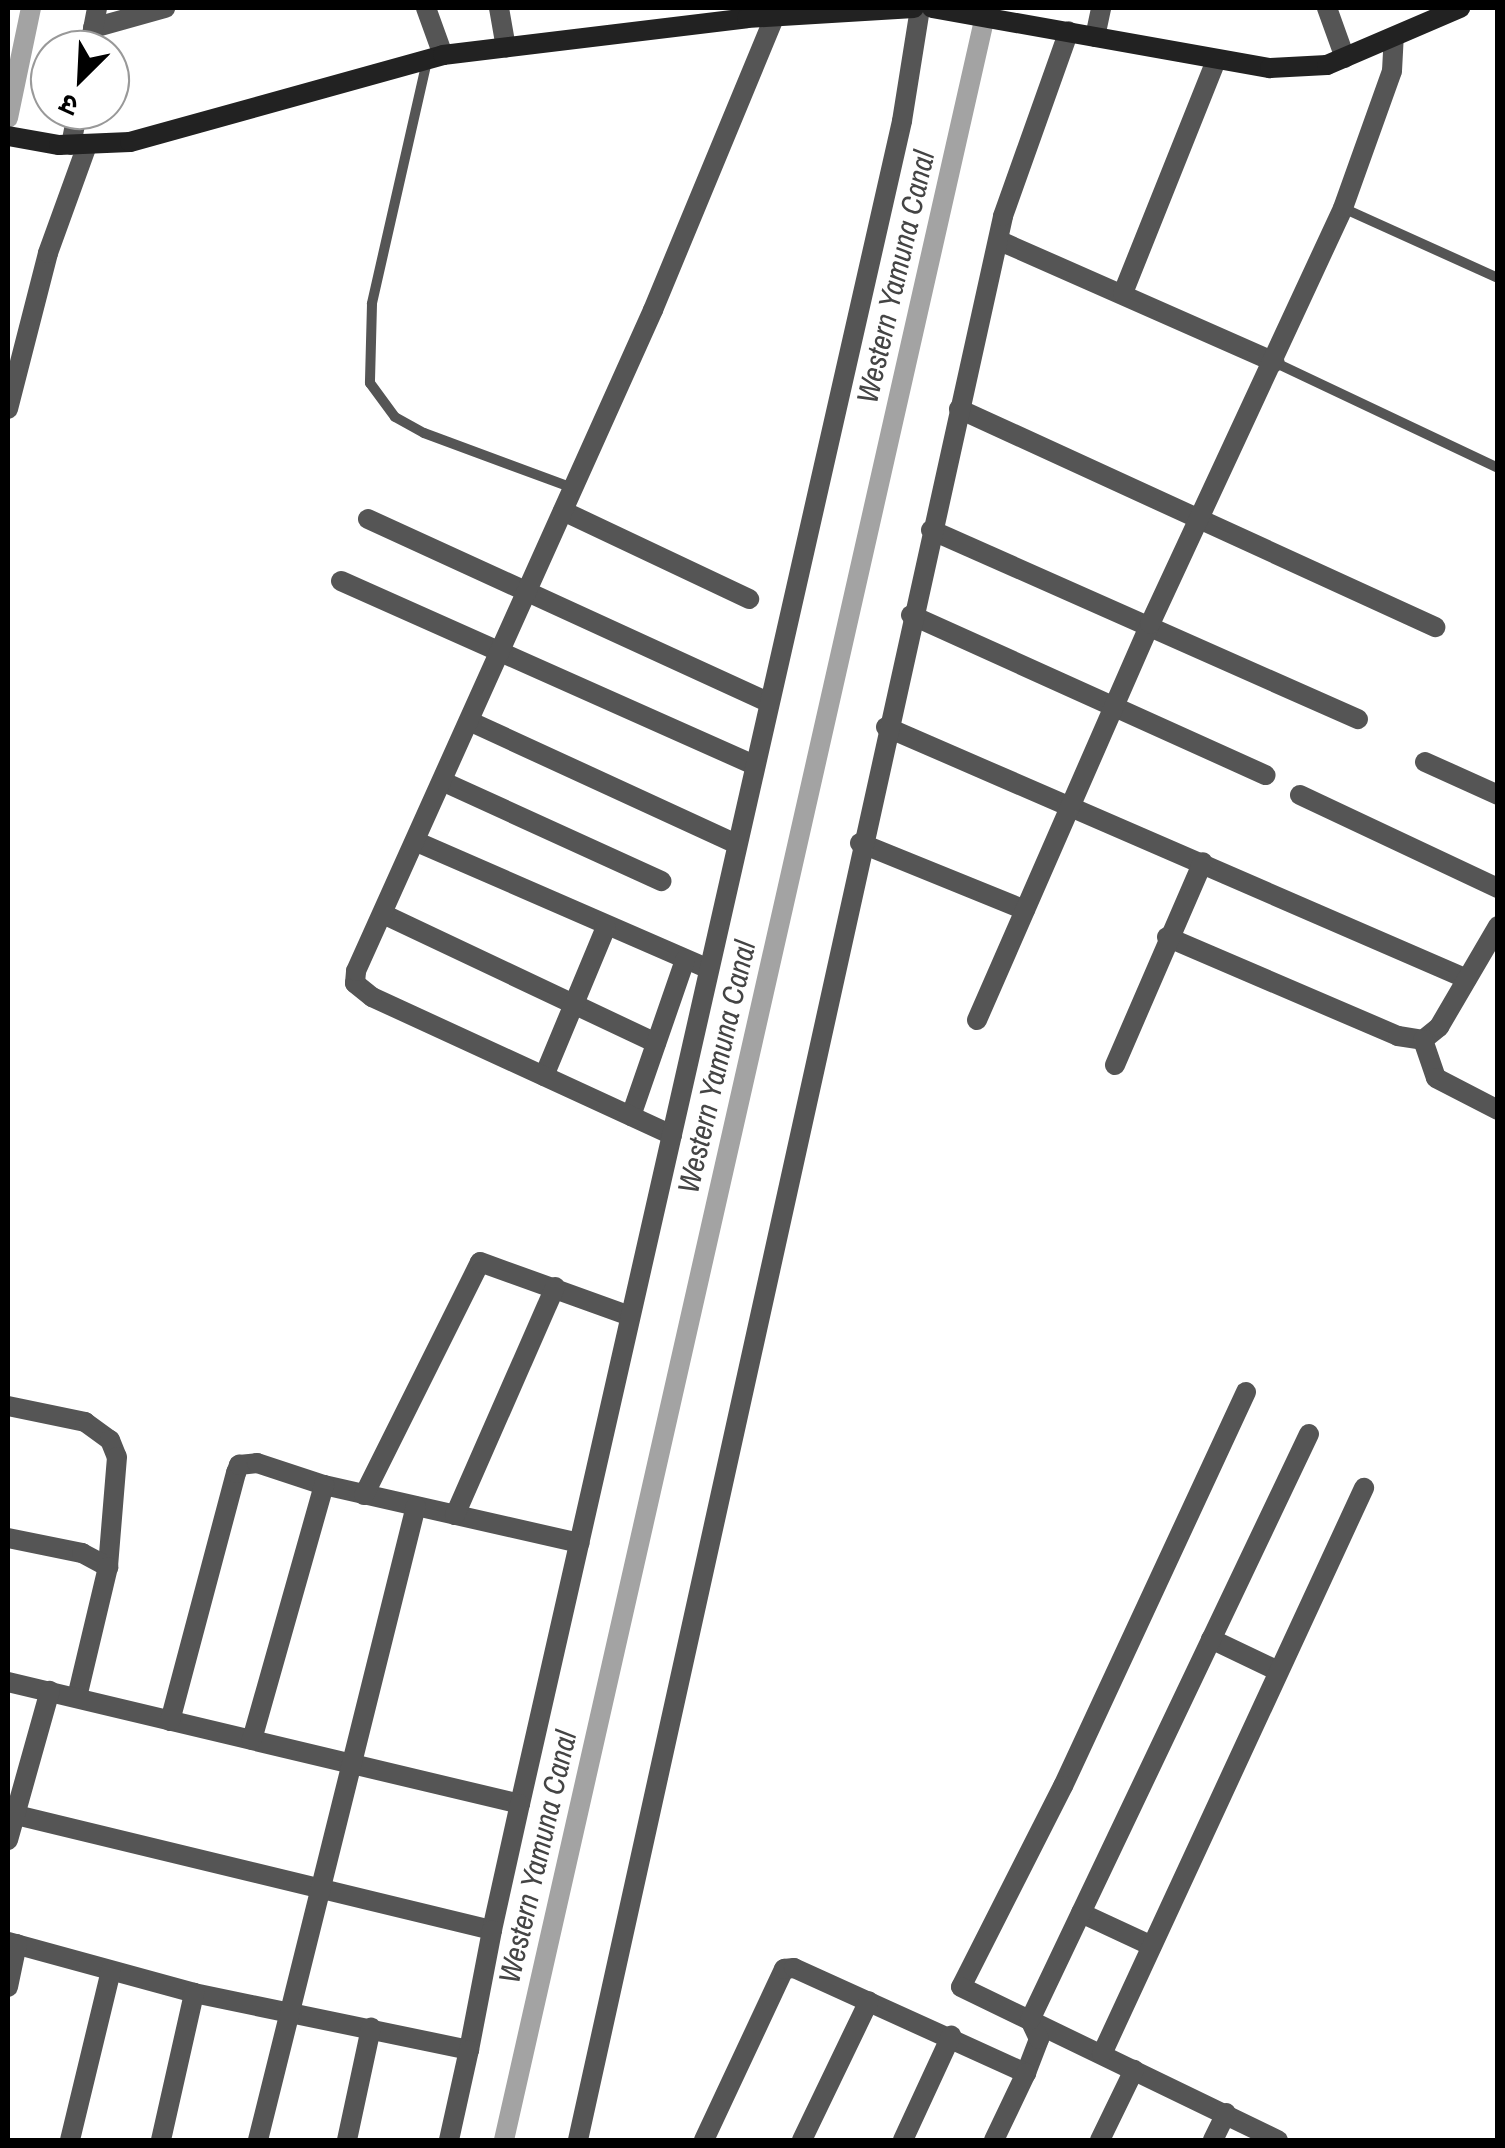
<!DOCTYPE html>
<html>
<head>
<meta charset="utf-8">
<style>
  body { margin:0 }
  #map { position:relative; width:1505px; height:2148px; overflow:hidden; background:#fff; font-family:"Archivo Narrow","Noto Sans Devanagari",sans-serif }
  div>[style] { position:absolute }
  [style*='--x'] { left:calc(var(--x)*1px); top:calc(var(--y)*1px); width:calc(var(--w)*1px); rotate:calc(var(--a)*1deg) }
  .canal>* { height:20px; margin:-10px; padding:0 10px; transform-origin:10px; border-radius:10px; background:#a3a3a3 }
  .lane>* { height:10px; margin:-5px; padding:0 5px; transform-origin:5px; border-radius:5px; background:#555 }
  .street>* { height:20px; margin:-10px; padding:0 10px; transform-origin:10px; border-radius:10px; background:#555 }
  .secondary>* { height:20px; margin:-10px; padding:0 10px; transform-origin:10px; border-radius:10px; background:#222 }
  span { translate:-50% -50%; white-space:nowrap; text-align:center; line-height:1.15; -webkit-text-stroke:8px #fff; paint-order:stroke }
  .water-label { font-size:30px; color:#444; font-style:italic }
  .frame { position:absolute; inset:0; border:10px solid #000; pointer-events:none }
  .north { position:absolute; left:30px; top:30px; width:100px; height:100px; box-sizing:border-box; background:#fff; border:2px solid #999; border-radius:50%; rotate:204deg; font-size:28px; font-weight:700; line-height:40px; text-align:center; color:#000 }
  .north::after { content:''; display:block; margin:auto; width:35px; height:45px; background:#000; clip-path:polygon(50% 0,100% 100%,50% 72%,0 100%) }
</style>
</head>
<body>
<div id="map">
  <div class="canal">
    <i style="--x:8;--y:118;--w:112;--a:-78.2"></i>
    <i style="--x:504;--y:2140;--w:2186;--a:-77.24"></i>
  </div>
  <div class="lane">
    <i style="--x:427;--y:61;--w:249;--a:102.8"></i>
    <i style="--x:372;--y:304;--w:79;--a:91.5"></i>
    <i style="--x:370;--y:383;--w:42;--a:53.7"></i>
    <i style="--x:395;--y:417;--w:33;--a:29"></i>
    <i style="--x:424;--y:433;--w:159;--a:20.3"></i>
    <i style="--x:1343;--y:208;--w:170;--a:24.3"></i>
    <i style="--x:1274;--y:362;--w:248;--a:25.3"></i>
  </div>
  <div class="street">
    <i style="--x:426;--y:8;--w:50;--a:70.1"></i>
    <i style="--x:499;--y:8;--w:40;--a:80"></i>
    <i style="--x:1327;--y:8;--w:53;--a:70.2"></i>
    <i style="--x:93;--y:28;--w:75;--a:-15.5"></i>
    <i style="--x:1095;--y:37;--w:30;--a:-78"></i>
    <i style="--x:89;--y:50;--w:43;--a:-79.2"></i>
    <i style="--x:71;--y:145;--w:36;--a:-79"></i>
    <i style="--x:1000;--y:241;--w:300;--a:23.8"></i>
    <i style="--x:1123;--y:293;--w:250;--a:-68.2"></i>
    <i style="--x:8;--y:409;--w:161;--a:-75.6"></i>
    <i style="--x:48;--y:253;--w:115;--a:-70.1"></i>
    <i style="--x:959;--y:409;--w:524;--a:24.61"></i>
    <i style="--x:563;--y:511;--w:206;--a:25.3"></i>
    <i style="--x:368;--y:519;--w:440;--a:24.6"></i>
    <i style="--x:931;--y:530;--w:467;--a:23.9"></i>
    <i style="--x:341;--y:581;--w:452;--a:24"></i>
    <i style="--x:911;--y:615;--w:389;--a:24.3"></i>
    <i style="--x:469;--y:721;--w:295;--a:24.7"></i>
    <i style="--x:886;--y:727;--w:633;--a:23.45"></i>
    <i style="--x:1425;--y:762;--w:80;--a:24.3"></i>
    <i style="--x:444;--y:782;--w:239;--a:24.5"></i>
    <i style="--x:1300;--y:795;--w:219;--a:25.2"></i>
    <i style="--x:417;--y:842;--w:318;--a:23.5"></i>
    <i style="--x:860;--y:843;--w:178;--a:22.1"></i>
    <i style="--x:383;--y:914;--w:302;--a:25.3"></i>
    <i style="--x:1167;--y:937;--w:251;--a:23.2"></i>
    <i style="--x:1398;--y:1036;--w:25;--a:9"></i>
    <i style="--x:1423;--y:1040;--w:21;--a:-39"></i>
    <i style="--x:1439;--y:1027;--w:117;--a:-59.7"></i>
    <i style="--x:977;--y:1020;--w:432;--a:-66.4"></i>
    <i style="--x:1150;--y:624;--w:459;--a:-65.1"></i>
    <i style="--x:1343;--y:208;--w:145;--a:-70.3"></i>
    <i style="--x:1392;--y:71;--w:33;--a:-87"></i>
    <i style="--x:1423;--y:1040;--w:40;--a:71.1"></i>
    <i style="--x:1436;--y:1078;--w:70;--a:27.3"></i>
    <i style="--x:1115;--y:1065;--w:221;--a:-66.6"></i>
    <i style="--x:544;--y:1076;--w:161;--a:-67.4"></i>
    <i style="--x:631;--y:1116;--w:165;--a:-70.9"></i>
    <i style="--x:672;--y:1135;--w:330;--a:-155.3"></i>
    <i style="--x:372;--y:997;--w:22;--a:-141"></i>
    <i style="--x:355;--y:983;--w:12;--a:-85"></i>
    <i style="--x:356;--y:971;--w:725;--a:-65.8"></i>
    <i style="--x:653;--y:310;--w:318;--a:-67.5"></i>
    <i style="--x:1246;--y:1392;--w:434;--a:114.9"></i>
    <i style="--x:1063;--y:1786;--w:225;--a:116.9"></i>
    <i style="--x:961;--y:1987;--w:352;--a:25.8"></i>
    <i style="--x:8;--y:1406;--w:79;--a:11.7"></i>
    <i style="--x:85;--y:1422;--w:31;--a:36"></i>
    <i style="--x:110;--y:1440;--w:18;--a:68"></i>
    <i style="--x:117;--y:1457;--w:110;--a:94.7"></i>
    <i style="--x:324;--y:1485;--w:262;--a:12.8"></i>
    <i style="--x:364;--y:1495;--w:260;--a:-63.5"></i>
    <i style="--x:480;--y:1262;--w:159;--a:19.8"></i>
    <i style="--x:455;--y:1515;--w:249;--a:-66.3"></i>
    <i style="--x:8;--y:1538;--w:76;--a:11.5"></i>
    <i style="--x:82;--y:1553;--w:30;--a:28"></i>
    <i style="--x:108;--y:1567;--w:134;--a:103.4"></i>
    <i style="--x:1211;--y:1639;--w:74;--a:25.5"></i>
    <i style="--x:8;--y:1682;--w:526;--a:13.4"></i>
    <i style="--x:520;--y:1804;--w:1726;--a:-77.21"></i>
    <i style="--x:902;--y:121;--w:114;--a:-80.9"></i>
    <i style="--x:170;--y:1721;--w:257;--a:-75.1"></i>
    <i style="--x:236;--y:1473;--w:9;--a:-69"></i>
    <i style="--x:239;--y:1465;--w:18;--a:-6"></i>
    <i style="--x:257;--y:1463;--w:71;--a:18.2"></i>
    <i style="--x:324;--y:1485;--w:265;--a:105.8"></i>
    <i style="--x:8;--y:1813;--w:498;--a:13.6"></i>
    <i style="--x:492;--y:1930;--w:129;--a:-77.5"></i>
    <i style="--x:8;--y:1840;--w:155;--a:-74.3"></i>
    <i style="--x:1081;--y:1913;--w:78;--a:24.9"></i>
    <i style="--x:8;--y:1942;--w:193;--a:15.3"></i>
    <i style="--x:194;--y:1993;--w:281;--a:11.7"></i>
    <i style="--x:469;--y:2050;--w:122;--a:-79.1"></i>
    <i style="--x:8;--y:1987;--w:44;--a:-78.2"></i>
    <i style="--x:1102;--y:2054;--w:624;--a:-65.16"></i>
    <i style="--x:1026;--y:2073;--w:36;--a:-69"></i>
    <i style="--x:1039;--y:2039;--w:21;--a:-115"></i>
    <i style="--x:1030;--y:2020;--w:649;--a:-64.54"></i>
    <i style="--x:70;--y:2140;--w:174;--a:-76.4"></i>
    <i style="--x:161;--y:2140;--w:151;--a:-77.3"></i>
    <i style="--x:258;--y:2140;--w:653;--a:-76.01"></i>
    <i style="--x:347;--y:2140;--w:115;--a:-77.9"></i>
    <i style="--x:449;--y:2140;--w:92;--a:-77.5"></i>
    <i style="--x:578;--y:2140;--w:1970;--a:-77.54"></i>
    <i style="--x:1003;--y:216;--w:196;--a:-70.4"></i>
    <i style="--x:704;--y:2140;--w:189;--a:-64.9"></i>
    <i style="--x:784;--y:1969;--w:10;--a:-6"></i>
    <i style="--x:794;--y:1968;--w:255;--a:24.4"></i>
    <i style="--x:1026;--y:2073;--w:74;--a:115.5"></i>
    <i style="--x:802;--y:2140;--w:154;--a:-64.3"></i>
    <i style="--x:903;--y:2140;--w:115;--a:-65.2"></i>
    <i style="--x:1100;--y:2140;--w:78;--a:-64.1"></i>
    <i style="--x:1213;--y:2140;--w:30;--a:-64"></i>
  </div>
  <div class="secondary">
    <i style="--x:932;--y:8;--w:343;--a:10.1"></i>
    <i style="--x:1270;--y:68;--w:57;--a:-3"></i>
    <i style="--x:1327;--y:65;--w:145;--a:-23.2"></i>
    <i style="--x:8;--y:136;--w:52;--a:10"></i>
    <i style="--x:59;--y:145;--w:71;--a:-2.4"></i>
    <i style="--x:130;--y:142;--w:325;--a:-15.5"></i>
    <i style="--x:443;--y:55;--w:306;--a:-6.9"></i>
    <i style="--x:747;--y:18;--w:167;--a:-3.4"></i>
  </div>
  <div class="water-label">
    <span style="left:895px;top:277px;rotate:-77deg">Western Yamuna Canal</span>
    <span style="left:716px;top:1067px;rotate:-77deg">Western Yamuna Canal</span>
    <span style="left:537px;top:1857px;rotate:-77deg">Western Yamuna Canal</span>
  </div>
  <div class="frame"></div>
  <div class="north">उ</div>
</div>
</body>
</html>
